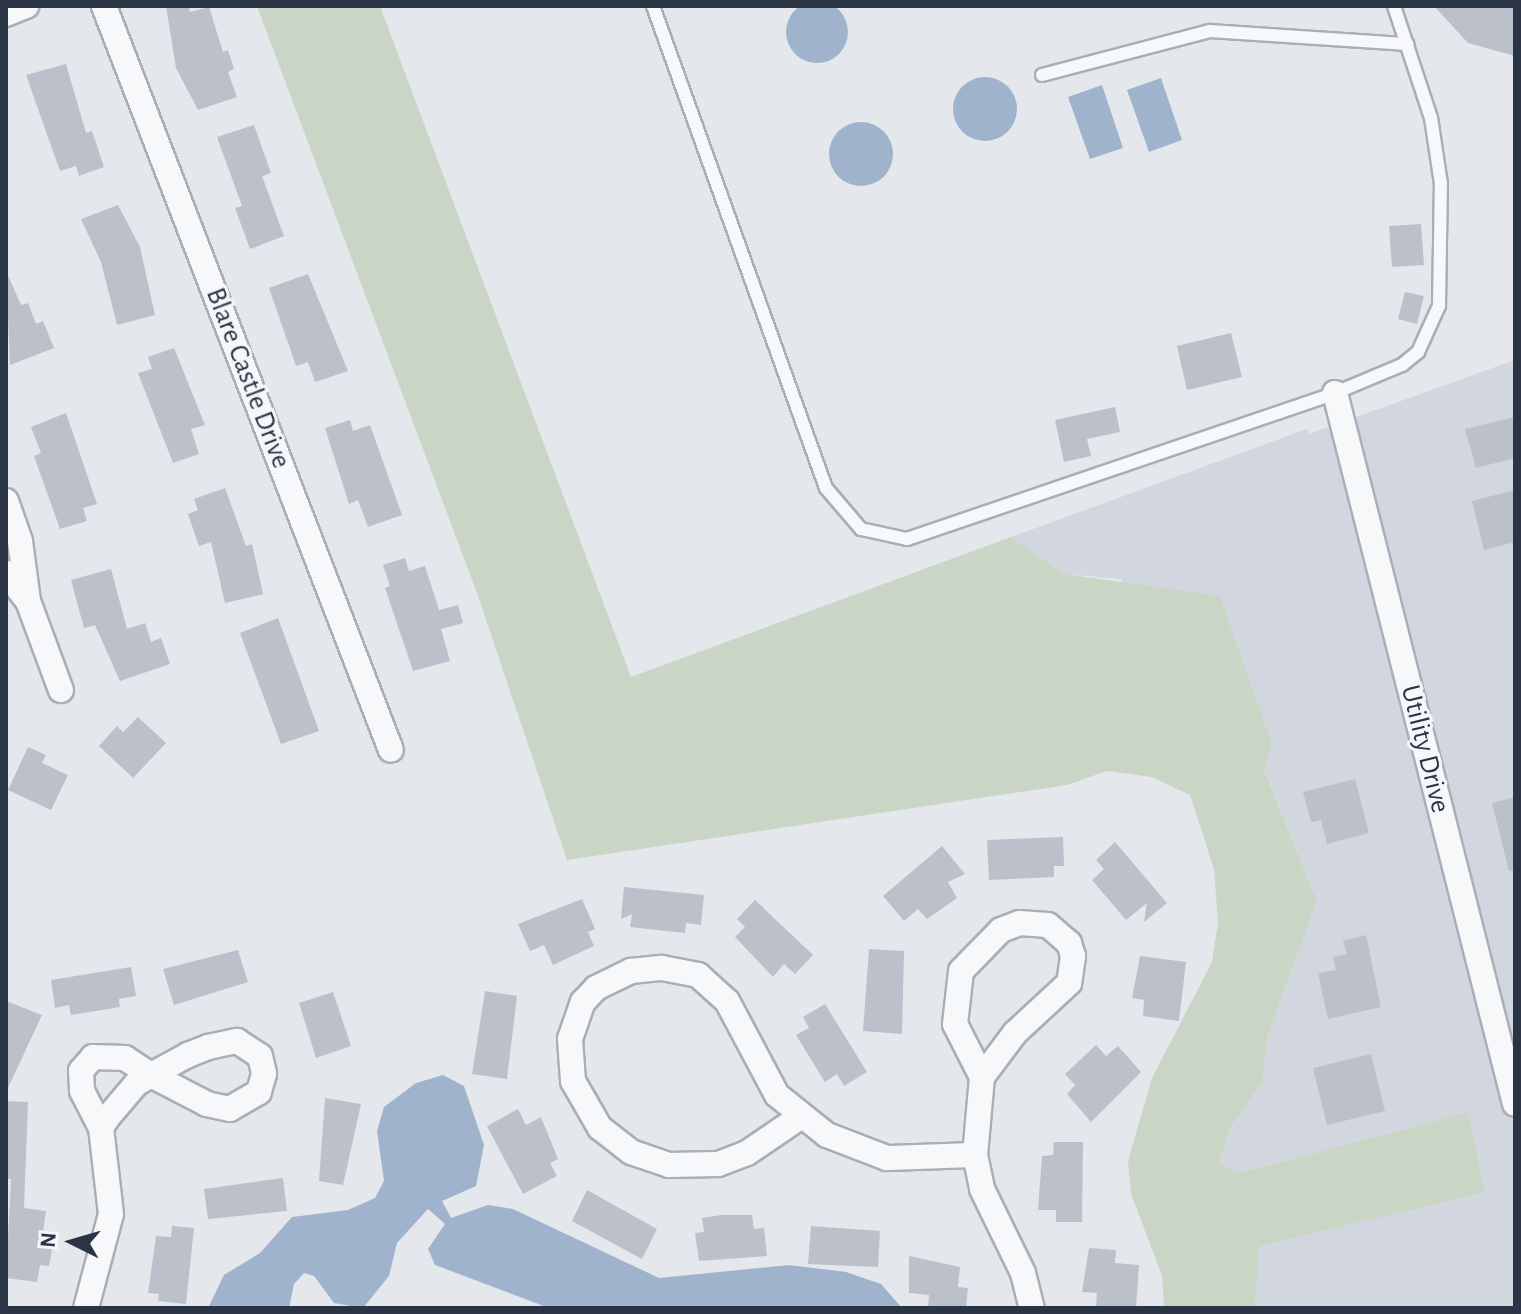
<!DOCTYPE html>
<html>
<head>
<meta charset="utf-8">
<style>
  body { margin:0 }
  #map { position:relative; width:1521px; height:1314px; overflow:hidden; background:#e4e7ec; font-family:"Alegreya Sans",sans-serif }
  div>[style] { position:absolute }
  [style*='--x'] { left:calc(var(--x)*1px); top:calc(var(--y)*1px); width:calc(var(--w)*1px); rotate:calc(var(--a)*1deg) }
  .built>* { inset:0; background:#d2d6de }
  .green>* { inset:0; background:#c9d6c5 }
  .water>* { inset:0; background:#9fb4cc }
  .round { border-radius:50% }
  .building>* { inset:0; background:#bbc0ca }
  .roads { filter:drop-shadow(2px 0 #a9aeb7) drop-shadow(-2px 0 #a9aeb7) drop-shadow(0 2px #a9aeb7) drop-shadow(0 -2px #a9aeb7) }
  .service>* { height:12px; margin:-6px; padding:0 6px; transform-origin:6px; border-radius:6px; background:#f7f8fa }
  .minor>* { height:24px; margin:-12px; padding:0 12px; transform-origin:12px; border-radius:12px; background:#f7f8fa }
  span { translate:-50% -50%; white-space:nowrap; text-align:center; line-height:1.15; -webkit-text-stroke:6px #f4f6f9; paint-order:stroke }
  .street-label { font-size:28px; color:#2b3445 }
  .frame { position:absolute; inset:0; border:8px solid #2b3445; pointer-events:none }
  .north { position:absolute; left:32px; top:1202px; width:80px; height:80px; -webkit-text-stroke:6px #f4f6f9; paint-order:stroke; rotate:275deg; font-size:22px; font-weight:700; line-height:32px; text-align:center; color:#2b3445 }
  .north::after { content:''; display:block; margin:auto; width:28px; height:36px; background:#2b3445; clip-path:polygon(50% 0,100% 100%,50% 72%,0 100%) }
</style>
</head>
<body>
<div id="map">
  <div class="built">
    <i style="clip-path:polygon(1515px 360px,1515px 1308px,1255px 1308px,1259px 1247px,1485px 1192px,1468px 1112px,1239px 1173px,1219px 1163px,1230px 1128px,1263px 1081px,1267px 1037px,1317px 901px,1264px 768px,1121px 579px,1065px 574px,1011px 537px,1307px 429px,1309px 434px)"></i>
  </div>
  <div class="green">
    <i style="clip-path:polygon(257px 6px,380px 6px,631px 677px,1011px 537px,1065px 574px,1220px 596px,1272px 745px,1264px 769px,1317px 901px,1267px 1037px,1263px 1081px,1230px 1128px,1219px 1163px,1239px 1173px,1468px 1112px,1485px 1192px,1259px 1247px,1255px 1308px,1164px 1308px,1162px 1275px,1131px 1194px,1128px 1161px,1152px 1078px,1212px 962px,1218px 923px,1214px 869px,1190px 795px,1152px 777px,1107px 771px,1067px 785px,567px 860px,477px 593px)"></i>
  </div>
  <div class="water">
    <i class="round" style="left:786px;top:1px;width:62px;height:62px"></i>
    <i class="round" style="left:953px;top:77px;width:64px;height:64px"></i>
    <i style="clip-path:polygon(1161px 78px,1182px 140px,1149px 152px,1127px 90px)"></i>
    <i style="clip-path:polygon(1102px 85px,1123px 148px,1090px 159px,1068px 97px)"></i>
    <i class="round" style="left:829px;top:122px;width:64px;height:64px"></i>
    <i style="clip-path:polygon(443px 1075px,464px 1086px,484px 1145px,476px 1186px,442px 1201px,451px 1218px,488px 1205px,513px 1209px,659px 1278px,789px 1265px,846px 1272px,881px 1284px,902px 1308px,549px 1308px,435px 1265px,428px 1249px,445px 1224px,428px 1209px,397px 1243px,389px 1276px,363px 1308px,334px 1303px,314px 1276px,304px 1273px,294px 1284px,289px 1308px,208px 1308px,224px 1275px,260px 1253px,292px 1217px,348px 1210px,375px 1198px,384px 1181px,377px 1131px,384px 1107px,416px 1083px)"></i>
  </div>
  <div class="building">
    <i style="clip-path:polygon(166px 6px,189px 6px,190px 12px,209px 7px,223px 52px,228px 50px,234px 69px,228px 72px,237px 97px,198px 110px,176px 68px)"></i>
    <i style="clip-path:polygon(1434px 6px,1515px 6px,1515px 56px,1468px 43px)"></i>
    <i style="clip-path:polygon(66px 64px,86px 133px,92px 131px,104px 167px,79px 176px,76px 166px,60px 171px,26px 75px)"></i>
    <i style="clip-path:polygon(254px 125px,271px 173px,262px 176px,284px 236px,250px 249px,235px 208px,242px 206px,217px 137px)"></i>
    <i style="clip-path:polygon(118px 205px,140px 247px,155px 315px,117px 325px,101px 262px,81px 219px)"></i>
    <i style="clip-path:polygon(1421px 224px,1424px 265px,1392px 267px,1389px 226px)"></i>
    <i style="clip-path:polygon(6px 271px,21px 305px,28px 303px,36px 324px,43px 321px,54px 348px,10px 365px)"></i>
    <i style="clip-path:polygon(308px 274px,348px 371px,315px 382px,308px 362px,296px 366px,269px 288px)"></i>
    <i style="clip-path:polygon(1405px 292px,1424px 296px,1417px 324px,1398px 319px)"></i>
    <i style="clip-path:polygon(1231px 333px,1242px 377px,1187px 390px,1177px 346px)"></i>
    <i style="clip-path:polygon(174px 348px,205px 425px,191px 429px,199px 454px,173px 463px,138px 373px,152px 369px,148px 357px)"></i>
    <i style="clip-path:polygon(1115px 407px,1120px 432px,1087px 439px,1091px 456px,1064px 462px,1055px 420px)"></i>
    <i style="clip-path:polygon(66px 413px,97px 504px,83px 508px,87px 521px,60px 529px,34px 456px,41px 453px,31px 427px)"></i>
    <i style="clip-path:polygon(1515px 417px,1515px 458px,1476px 468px,1465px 429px)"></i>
    <i style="clip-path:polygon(350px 420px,353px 431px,370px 425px,402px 515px,368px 527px,358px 500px,349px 504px,325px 428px)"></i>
    <i style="clip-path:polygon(225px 488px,246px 546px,252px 544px,263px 594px,225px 603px,211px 542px,199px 546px,188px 514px,198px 510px,194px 499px)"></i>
    <i style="clip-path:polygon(1515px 490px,1515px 542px,1484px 550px,1472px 501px)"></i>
    <i style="clip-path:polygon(405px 558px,409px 571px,425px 566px,439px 610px,458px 605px,463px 623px,441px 629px,450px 661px,413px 671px,385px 588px,390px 586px,383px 565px)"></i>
    <i style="clip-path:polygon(111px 569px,127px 629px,145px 623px,151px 642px,161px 638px,170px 664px,120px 681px,95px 625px,84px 628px,71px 580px)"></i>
    <i style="clip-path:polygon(278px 618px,319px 731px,281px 744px,240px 633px)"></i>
    <i style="clip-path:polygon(138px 717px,166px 743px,133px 778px,99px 746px,117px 726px,123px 732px)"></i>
    <i style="clip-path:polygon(28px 747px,46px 755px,42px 763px,68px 775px,51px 810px,8px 790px)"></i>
    <i style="clip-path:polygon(1355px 779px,1369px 833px,1327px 844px,1321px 820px,1311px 822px,1303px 792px)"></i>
    <i style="clip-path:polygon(1515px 797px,1515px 870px,1509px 871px,1492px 803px)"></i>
    <i style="clip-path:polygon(1063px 837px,1064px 866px,1054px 866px,1054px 877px,989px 880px,987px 840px)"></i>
    <i style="clip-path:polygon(1115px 842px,1167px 903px,1144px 922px,1147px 903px,1126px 920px,1092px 880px,1104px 869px,1096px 860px)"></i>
    <i style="clip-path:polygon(942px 846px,965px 874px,948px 882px,957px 898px,927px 919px,918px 909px,904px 921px,883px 896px)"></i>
    <i style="clip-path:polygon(624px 887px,704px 895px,701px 925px,686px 923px,685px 933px,630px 927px,632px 914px,621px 919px)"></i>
    <i style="clip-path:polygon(582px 899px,595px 929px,588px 932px,594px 946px,553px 965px,544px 945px,530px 951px,518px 924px)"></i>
    <i style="clip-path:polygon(755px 900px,813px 955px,795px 974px,784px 964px,773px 977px,735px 937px,745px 927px,737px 919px)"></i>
    <i style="clip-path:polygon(1366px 935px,1381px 1007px,1328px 1019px,1318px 973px,1336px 970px,1333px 957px,1347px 954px,1343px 941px)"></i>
    <i style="clip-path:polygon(869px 949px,904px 951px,902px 1034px,863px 1031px)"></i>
    <i style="clip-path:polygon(238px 950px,248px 982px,174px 1005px,163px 969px)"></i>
    <i style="clip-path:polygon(1140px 956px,1186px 962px,1179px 1021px,1143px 1016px,1144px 1000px,1132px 998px)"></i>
    <i style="clip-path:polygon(131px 967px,136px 996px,119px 999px,120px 1007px,71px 1015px,69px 1005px,55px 1008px,51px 980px)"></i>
    <i style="clip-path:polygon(485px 991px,517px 996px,507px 1079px,472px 1074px)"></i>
    <i style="clip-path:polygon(333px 992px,351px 1046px,316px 1058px,299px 1003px)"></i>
    <i style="clip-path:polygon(6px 1001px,42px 1015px,7px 1090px,6px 1089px)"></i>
    <i style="clip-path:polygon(825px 1004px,867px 1072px,844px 1086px,837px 1074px,825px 1082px,796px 1035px,809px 1028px,803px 1017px)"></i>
    <i style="clip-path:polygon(1096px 1045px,1106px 1056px,1118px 1046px,1141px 1072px,1091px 1122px,1067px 1094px,1075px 1085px,1065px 1074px)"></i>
    <i style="clip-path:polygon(1371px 1054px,1385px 1111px,1327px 1125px,1313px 1068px)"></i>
    <i style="clip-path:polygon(325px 1098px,361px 1104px,343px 1185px,319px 1181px)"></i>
    <i style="clip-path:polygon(6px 1101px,28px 1102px,24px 1208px,46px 1211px,43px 1231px,55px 1232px,49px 1266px,40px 1265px,37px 1282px,6px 1278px,11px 1179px,6px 1179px)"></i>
    <i style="clip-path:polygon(518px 1109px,526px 1125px,541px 1117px,558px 1159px,550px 1163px,557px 1176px,523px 1194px,487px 1126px)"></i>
    <i style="clip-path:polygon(1054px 1142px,1083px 1142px,1082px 1222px,1056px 1222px,1056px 1210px,1038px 1210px,1042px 1156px,1053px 1155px)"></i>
    <i style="clip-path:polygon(283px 1178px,287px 1211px,208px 1219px,204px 1189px)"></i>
    <i style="clip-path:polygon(587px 1190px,657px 1229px,642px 1259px,572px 1221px)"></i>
    <i style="clip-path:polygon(722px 1215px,752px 1215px,754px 1229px,764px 1228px,767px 1256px,699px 1261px,695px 1233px,704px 1232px,702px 1218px)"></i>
    <i style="clip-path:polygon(172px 1226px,194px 1228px,186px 1304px,158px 1301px,159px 1294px,148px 1293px,156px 1236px,171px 1237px)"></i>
    <i style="clip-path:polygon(811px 1226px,880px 1231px,878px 1267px,808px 1264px)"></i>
    <i style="clip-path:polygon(1089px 1248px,1116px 1250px,1115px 1263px,1139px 1265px,1136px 1308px,1096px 1308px,1097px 1293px,1082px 1292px)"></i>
    <i style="clip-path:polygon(909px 1256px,960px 1267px,958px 1287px,968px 1288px,966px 1308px,928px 1308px,929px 1295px,909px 1293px)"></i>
  </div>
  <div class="roads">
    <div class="service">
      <i style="--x:653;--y:6;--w:512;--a:70.26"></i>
      <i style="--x:826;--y:488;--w:54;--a:49.5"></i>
      <i style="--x:861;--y:529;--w:47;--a:12.3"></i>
      <i style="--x:907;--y:539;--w:452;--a:-18.8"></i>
      <i style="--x:1335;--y:393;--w:73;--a:-22.7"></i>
      <i style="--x:1402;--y:365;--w:21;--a:-39"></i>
      <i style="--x:1418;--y:352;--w:51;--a:-65.5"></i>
      <i style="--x:1439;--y:306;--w:122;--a:-89.1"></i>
      <i style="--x:1441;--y:184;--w:67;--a:-98.6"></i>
      <i style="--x:1431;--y:118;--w:118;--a:-108.3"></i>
      <i style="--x:1042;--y:75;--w:174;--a:-14.7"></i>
      <i style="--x:1210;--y:31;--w:198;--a:3.8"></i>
    </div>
    <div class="minor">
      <i style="--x:104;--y:6;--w:797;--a:68.91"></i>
      <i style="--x:6;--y:14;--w:22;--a:-22"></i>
      <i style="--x:1335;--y:393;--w:733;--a:75.79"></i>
      <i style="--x:6;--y:501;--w:42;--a:70.7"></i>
      <i style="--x:20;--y:541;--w:61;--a:82.4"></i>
      <i style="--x:6;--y:573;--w:36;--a:52"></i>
      <i style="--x:28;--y:601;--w:95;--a:69.7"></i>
      <i style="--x:982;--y:1077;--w:59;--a:-117"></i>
      <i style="--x:955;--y:1024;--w:53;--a:-83.5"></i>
      <i style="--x:961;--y:971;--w:57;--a:-45.7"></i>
      <i style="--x:1001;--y:930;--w:19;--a:-21"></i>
      <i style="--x:1019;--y:923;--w:29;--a:4"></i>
      <i style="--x:1048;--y:925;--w:28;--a:41"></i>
      <i style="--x:1069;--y:943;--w:14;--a:73"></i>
      <i style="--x:1073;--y:956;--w:27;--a:98"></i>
      <i style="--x:1069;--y:983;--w:74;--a:137.2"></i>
      <i style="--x:1015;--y:1033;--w:55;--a:126.9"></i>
      <i style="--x:982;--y:1077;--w:78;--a:95.1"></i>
      <i style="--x:975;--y:1155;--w:35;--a:78"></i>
      <i style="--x:982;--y:1189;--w:93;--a:64"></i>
      <i style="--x:1023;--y:1273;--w:36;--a:76"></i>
      <i style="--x:800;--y:1117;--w:64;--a:145.8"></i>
      <i style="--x:747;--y:1153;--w:31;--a:159"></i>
      <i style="--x:718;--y:1164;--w:49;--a:178.8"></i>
      <i style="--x:669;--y:1165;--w:40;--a:-161.1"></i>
      <i style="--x:631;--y:1152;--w:39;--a:-142"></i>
      <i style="--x:600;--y:1128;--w:54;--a:-119.9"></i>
      <i style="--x:573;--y:1081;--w:42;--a:-94.1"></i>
      <i style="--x:570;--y:1039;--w:39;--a:-71"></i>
      <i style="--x:583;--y:1002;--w:19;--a:-47"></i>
      <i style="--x:596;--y:988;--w:39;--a:-26"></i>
      <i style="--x:631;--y:971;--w:31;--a:-6"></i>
      <i style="--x:662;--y:968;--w:37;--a:11"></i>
      <i style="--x:698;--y:975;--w:39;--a:42"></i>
      <i style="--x:727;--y:1001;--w:106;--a:62"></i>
      <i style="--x:777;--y:1095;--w:64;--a:38.7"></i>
      <i style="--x:827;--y:1135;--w:64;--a:21"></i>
      <i style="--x:887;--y:1158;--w:88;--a:-2"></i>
      <i style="--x:86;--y:1308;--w:97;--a:-75.1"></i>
      <i style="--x:111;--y:1214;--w:87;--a:-96.6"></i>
      <i style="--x:101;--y:1128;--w:13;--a:-58"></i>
      <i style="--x:108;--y:1117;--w:43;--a:-49.7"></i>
      <i style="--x:136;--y:1084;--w:17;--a:-31"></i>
      <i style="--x:151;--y:1075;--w:42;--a:-28.4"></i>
      <i style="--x:188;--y:1055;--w:22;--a:-22"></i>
      <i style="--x:208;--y:1047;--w:30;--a:-12"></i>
      <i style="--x:237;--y:1041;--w:27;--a:33"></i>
      <i style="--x:260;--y:1056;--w:18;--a:77"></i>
      <i style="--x:264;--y:1074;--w:19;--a:106"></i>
      <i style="--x:259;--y:1092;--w:34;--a:150"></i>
      <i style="--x:230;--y:1109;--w:24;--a:-168"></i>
      <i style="--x:207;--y:1104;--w:63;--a:-152.6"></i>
      <i style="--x:151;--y:1075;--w:31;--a:-147"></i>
      <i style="--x:125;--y:1058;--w:32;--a:-178"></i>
      <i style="--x:93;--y:1057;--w:18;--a:131"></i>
      <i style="--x:81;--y:1071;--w:20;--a:87"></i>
      <i style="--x:82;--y:1091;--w:42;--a:62.8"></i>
    </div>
  </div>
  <div class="street-label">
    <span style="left:248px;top:378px;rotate:69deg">Blare Castle Drive</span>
    <span style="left:1425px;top:749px;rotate:76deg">Utility Drive</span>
  </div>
  <div class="frame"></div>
  <div class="north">N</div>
</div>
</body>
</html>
